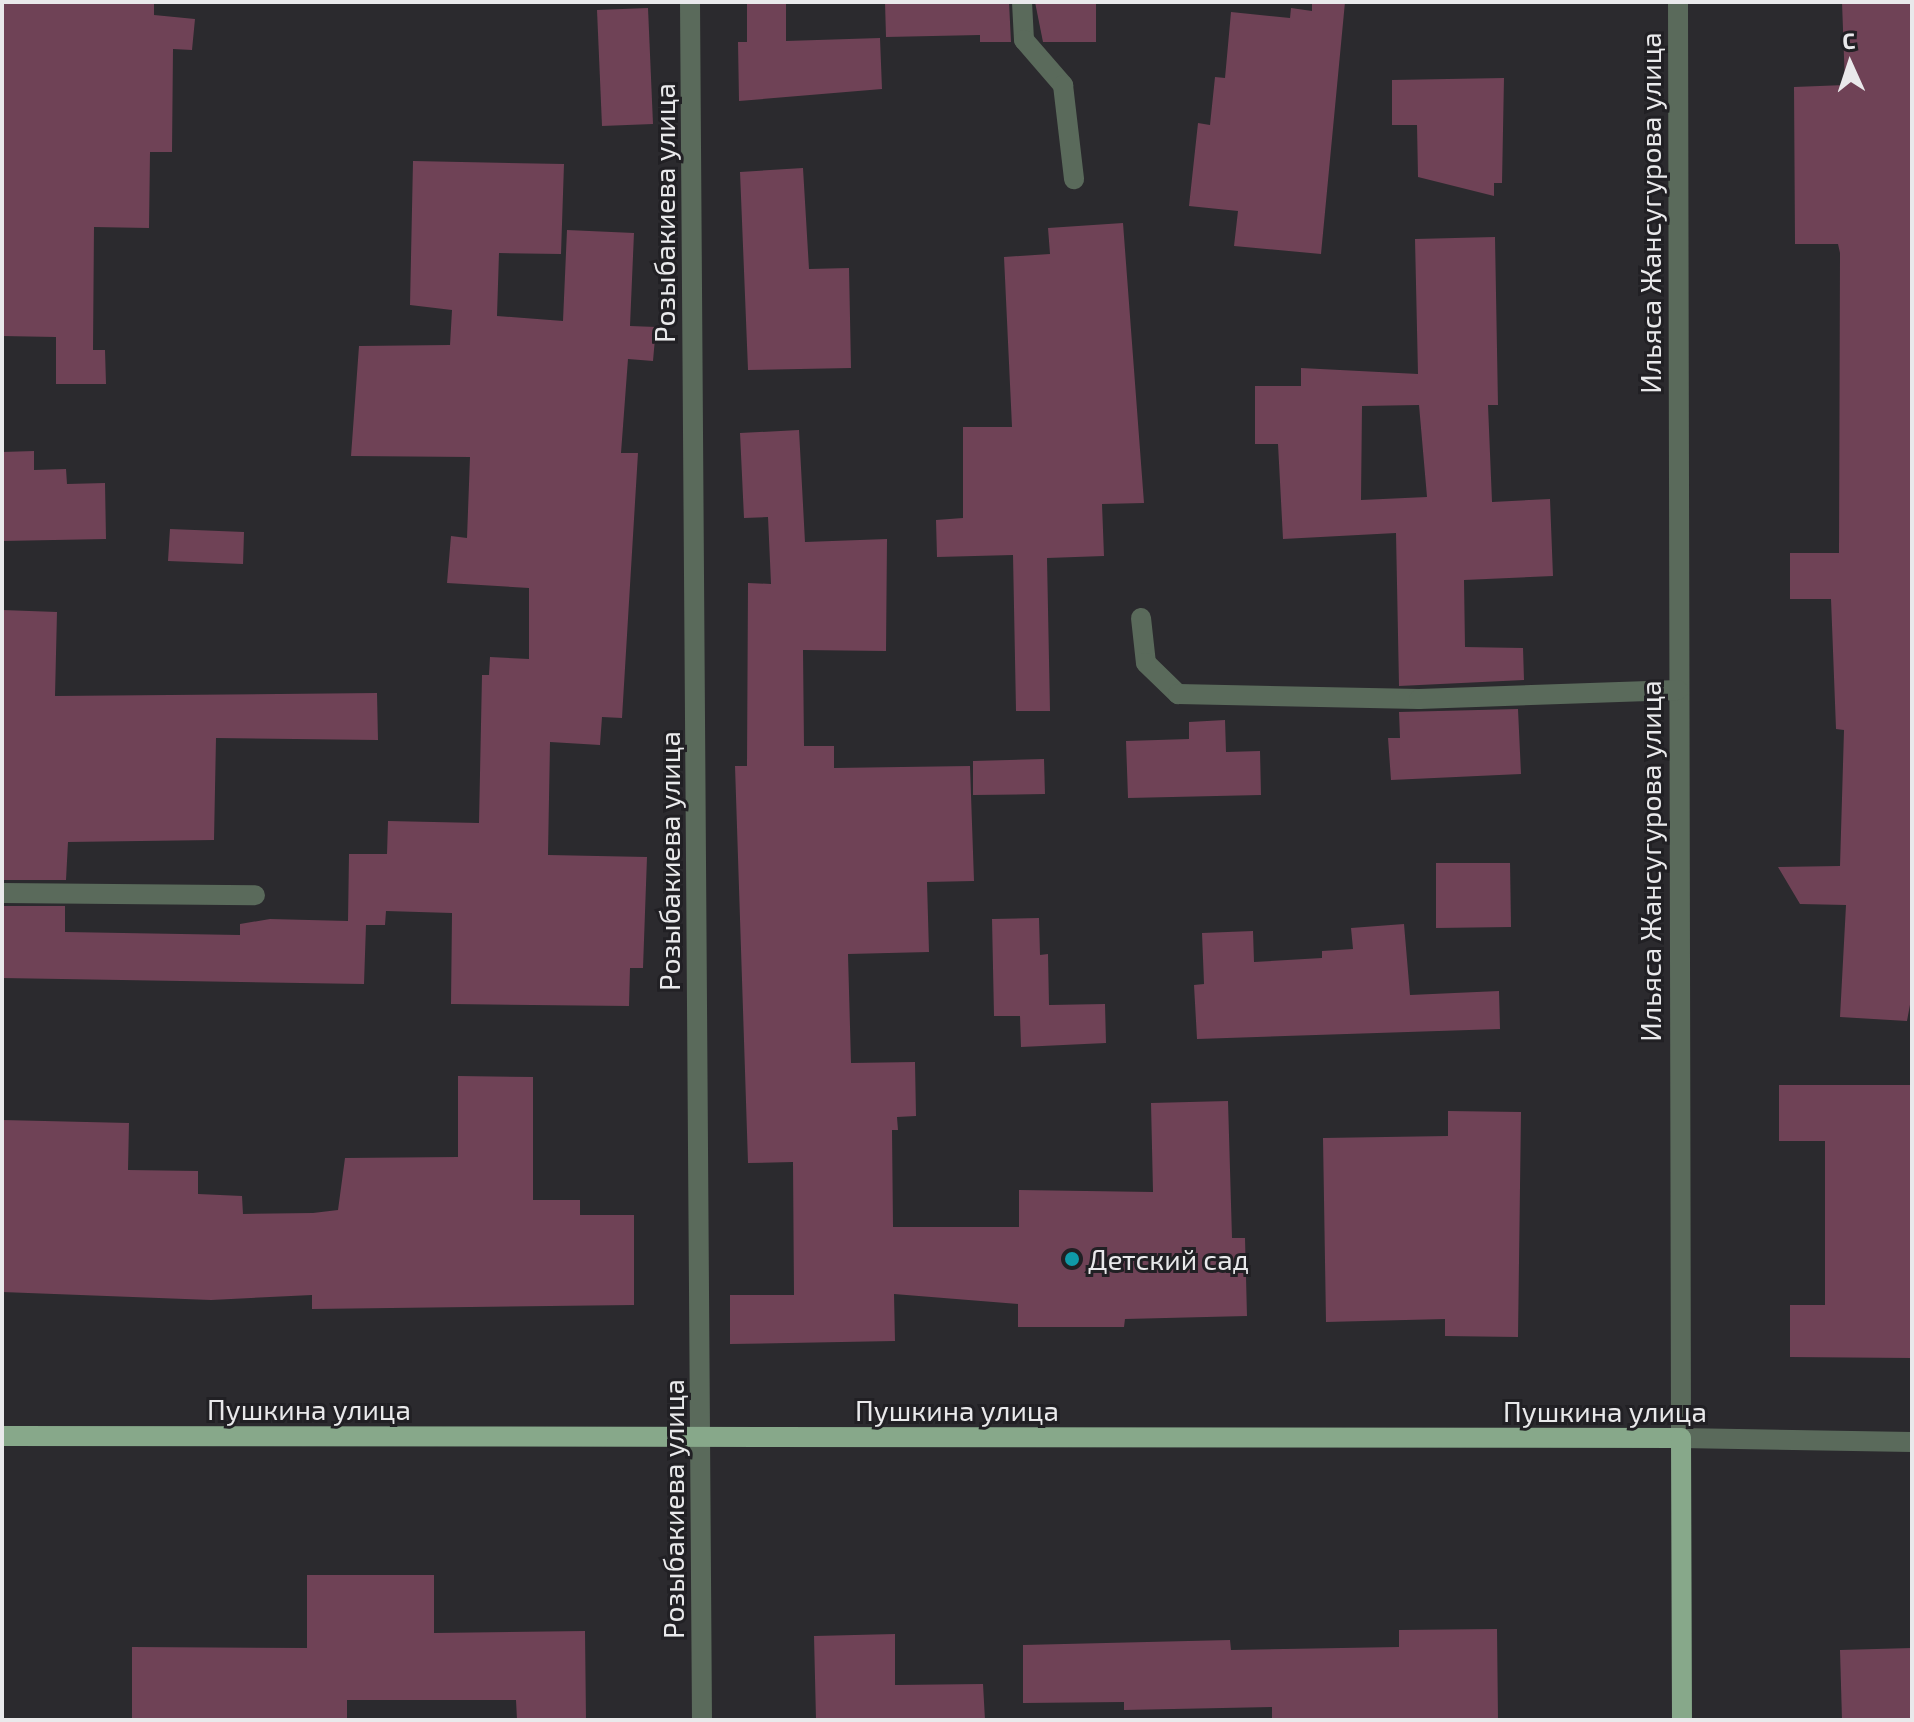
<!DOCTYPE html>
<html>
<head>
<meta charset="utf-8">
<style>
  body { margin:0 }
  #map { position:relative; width:1914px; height:1722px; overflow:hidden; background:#2b2a2e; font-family:"Exo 2",sans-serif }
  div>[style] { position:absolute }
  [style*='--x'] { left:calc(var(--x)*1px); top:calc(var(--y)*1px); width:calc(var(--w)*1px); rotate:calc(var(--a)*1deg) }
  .building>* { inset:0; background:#6f4256 }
  .minor>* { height:20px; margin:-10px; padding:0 10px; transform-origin:10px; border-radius:10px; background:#5a6a5b }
  .major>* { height:20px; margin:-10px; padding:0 10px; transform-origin:10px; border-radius:10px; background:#87a88a }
  .dots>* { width:22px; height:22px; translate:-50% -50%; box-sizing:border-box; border:4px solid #212024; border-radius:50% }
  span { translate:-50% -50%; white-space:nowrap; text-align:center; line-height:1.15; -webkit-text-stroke:6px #212024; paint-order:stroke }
  .street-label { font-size:28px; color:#e9e9eb }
  .poi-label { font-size:28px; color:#e9e9eb }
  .left { translate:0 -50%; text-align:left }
  .frame { position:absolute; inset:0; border:4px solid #e9e9eb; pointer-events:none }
  .north { position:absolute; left:1810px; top:24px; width:80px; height:80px; -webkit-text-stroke:6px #212024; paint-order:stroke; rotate:357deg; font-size:22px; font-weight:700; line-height:32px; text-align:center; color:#e9e9eb }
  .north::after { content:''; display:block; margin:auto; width:28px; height:36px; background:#e9e9eb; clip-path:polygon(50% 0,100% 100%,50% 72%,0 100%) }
</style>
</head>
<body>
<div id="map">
  <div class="building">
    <i style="clip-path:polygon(2px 2px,154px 2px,154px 15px,195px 19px,192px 50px,173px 49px,172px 152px,150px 152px,149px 228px,94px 227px,93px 350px,105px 350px,106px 384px,56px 384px,56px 337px,2px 336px)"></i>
    <i style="clip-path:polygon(747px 2px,786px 2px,786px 41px,880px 38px,882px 89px,739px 101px,738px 42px,747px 42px)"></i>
    <i style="clip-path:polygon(885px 2px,1009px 2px,1011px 42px,980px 42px,980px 35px,886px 37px)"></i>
    <i style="clip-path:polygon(1035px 2px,1096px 2px,1096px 42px,1043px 42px)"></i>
    <i style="clip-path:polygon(1312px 2px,1345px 2px,1321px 254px,1234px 246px,1238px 211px,1189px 206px,1198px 123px,1210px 125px,1215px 77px,1225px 78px,1231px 12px,1290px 18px,1291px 8px,1312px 11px)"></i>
    <i style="clip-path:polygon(1842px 2px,1912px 2px,1912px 994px,1907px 1021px,1840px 1017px,1846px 905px,1800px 904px,1778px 867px,1840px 866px,1844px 730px,1836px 729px,1831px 599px,1790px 599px,1790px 553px,1839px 553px,1840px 253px,1838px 244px,1795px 244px,1794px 87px,1845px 85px)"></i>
    <i style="clip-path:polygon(648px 8px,653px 124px,602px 126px,597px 10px)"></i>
    <i style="clip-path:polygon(1504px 78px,1502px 183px,1494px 183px,1494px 196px,1418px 177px,1417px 125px,1392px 125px,1392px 80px)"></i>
    <i style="clip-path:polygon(413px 161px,564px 164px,561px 254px,499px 253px,497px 316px,563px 321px,567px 230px,634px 233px,630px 326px,656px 327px,653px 361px,628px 359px,621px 453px,638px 453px,622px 718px,602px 717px,600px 745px,550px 742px,548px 855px,647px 857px,643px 968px,630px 968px,629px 1006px,451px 1004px,452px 913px,386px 911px,385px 925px,366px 925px,364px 984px,2px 978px,2px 906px,65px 906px,65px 932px,240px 935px,240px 924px,270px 919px,348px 921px,349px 854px,387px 854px,388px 821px,479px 823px,482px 675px,489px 675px,490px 657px,529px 659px,529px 588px,447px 583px,451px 536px,467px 538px,470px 457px,351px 456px,359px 346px,450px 345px,452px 310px,410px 305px)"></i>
    <i style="clip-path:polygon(803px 168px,809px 269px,849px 268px,851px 368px,748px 370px,740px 172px)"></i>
    <i style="clip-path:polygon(1123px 223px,1144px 503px,1102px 504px,1104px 556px,1047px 558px,1050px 711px,1016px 711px,1013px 555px,937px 557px,936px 520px,963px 518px,963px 427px,1012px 427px,1004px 257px,1050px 254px,1048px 228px)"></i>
    <i style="clip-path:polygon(evenodd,1495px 237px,1498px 405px,1488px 405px,1492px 502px,1550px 499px,1553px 576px,1464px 580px,1465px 647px,1523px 648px,1524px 680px,1399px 686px,1396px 533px,1283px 539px,1278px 444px,1255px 444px,1255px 386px,1301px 386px,1301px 368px,1418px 374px,1415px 239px,1495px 237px,1419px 405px,1427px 497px,1361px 500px,1362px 406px,1419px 405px)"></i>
    <i style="clip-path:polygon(799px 430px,805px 542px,887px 539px,886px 651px,803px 650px,804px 746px,834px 746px,834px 768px,970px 766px,974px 881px,927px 882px,929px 952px,848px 954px,851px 1063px,915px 1062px,916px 1116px,897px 1117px,898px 1130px,892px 1130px,893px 1227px,1019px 1227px,1019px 1190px,1153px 1192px,1151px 1103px,1228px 1101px,1232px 1238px,1245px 1238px,1247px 1316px,1125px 1319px,1124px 1327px,1018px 1327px,1018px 1304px,894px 1294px,895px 1341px,730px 1344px,730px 1295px,794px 1295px,793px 1162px,748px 1163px,735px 766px,747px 766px,748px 583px,771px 584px,768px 517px,744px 518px,740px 433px)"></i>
    <i style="clip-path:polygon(34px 451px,34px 470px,66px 469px,67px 484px,105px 483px,106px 539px,2px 541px,2px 452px)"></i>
    <i style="clip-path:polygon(170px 529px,244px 532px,243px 564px,168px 561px)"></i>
    <i style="clip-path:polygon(2px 610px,57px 612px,55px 696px,377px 693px,378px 740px,216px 738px,214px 840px,68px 842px,66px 880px,2px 880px)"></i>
    <i style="clip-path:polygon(1518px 709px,1521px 774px,1391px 780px,1388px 738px,1400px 738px,1399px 712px)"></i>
    <i style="clip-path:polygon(1225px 720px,1226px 752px,1260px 751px,1261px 795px,1128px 798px,1126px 741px,1189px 739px,1189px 722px)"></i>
    <i style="clip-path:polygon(1044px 759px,1045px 794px,973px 795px,973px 761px)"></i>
    <i style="clip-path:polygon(1436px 863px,1510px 863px,1511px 927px,1436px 928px)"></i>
    <i style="clip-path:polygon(1039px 918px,1040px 955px,1048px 954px,1049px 1005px,1105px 1004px,1106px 1043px,1021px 1047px,1020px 1016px,994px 1016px,992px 919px)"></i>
    <i style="clip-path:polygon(1404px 924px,1410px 995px,1499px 991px,1500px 1029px,1197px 1039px,1194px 985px,1204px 984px,1202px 933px,1253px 931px,1254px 962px,1322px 958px,1322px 951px,1353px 949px,1351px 928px)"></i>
    <i style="clip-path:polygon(458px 1076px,533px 1077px,533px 1200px,580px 1200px,580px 1215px,634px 1215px,634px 1305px,312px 1309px,312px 1295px,211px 1300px,2px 1292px,2px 1120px,129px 1123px,128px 1170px,198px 1171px,198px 1194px,242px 1196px,243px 1214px,313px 1213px,338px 1210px,345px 1158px,458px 1157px)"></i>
    <i style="clip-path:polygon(1779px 1085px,1912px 1085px,1912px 1358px,1790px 1357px,1790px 1305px,1825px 1305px,1825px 1141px,1779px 1141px)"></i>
    <i style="clip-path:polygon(1448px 1111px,1521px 1112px,1518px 1337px,1445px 1336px,1445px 1319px,1326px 1322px,1323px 1138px,1448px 1136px)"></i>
    <i style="clip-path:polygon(307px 1575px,434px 1575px,434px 1633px,585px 1631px,586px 1720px,517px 1720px,516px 1700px,347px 1700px,347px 1720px,132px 1720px,132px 1647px,307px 1648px)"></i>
    <i style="clip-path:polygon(1497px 1629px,1498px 1720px,1272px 1720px,1272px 1707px,1124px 1710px,1124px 1702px,1023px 1703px,1023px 1645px,1230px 1640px,1231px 1650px,1399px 1647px,1399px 1630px)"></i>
    <i style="clip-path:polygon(895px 1634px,895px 1685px,983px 1684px,985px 1720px,816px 1720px,814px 1636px)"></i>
    <i style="clip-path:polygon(1912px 1648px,1912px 1720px,1842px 1720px,1840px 1650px)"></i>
  </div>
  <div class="minor">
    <i style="--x:690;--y:2;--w:1718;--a:89.6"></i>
    <i style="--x:1022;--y:2;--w:38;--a:87"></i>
    <i style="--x:1024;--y:40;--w:60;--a:49.1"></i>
    <i style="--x:1063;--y:85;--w:95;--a:83.3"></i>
    <i style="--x:1678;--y:2;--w:1436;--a:89.88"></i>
    <i style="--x:1681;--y:1438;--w:231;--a:1"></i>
    <i style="--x:1141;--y:618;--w:45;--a:83.7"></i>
    <i style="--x:1146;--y:663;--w:45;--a:44.1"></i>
    <i style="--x:1178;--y:694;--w:241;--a:1.2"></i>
    <i style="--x:1419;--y:699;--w:259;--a:-2"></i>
    <i style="--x:2;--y:893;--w:253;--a:0.5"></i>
  </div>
  <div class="major">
    <i style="--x:2;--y:1436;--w:1679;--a:0.07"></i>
    <i style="--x:1681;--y:1438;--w:282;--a:89.8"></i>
  </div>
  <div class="dots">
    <i style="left:1072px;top:1259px;background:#0f9aa8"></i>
  </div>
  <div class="street-label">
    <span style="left:664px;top:213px;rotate:-90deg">Розыбакиева улица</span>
    <span style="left:1650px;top:213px;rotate:-90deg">Ильяса Жансугурова улица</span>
    <span style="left:669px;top:861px;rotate:-90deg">Розыбакиева улица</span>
    <span style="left:1650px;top:861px;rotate:-90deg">Ильяса Жансугурова улица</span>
    <span style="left:309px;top:1409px">Пушкина улица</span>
    <span style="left:957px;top:1410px">Пушкина улица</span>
    <span style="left:1605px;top:1411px">Пушкина улица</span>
    <span style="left:673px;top:1509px;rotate:-90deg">Розыбакиева улица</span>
  </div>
  <div class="poi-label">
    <span class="left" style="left:1088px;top:1259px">Детский сад</span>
  </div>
  <div class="frame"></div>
  <div class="north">С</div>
</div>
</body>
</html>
